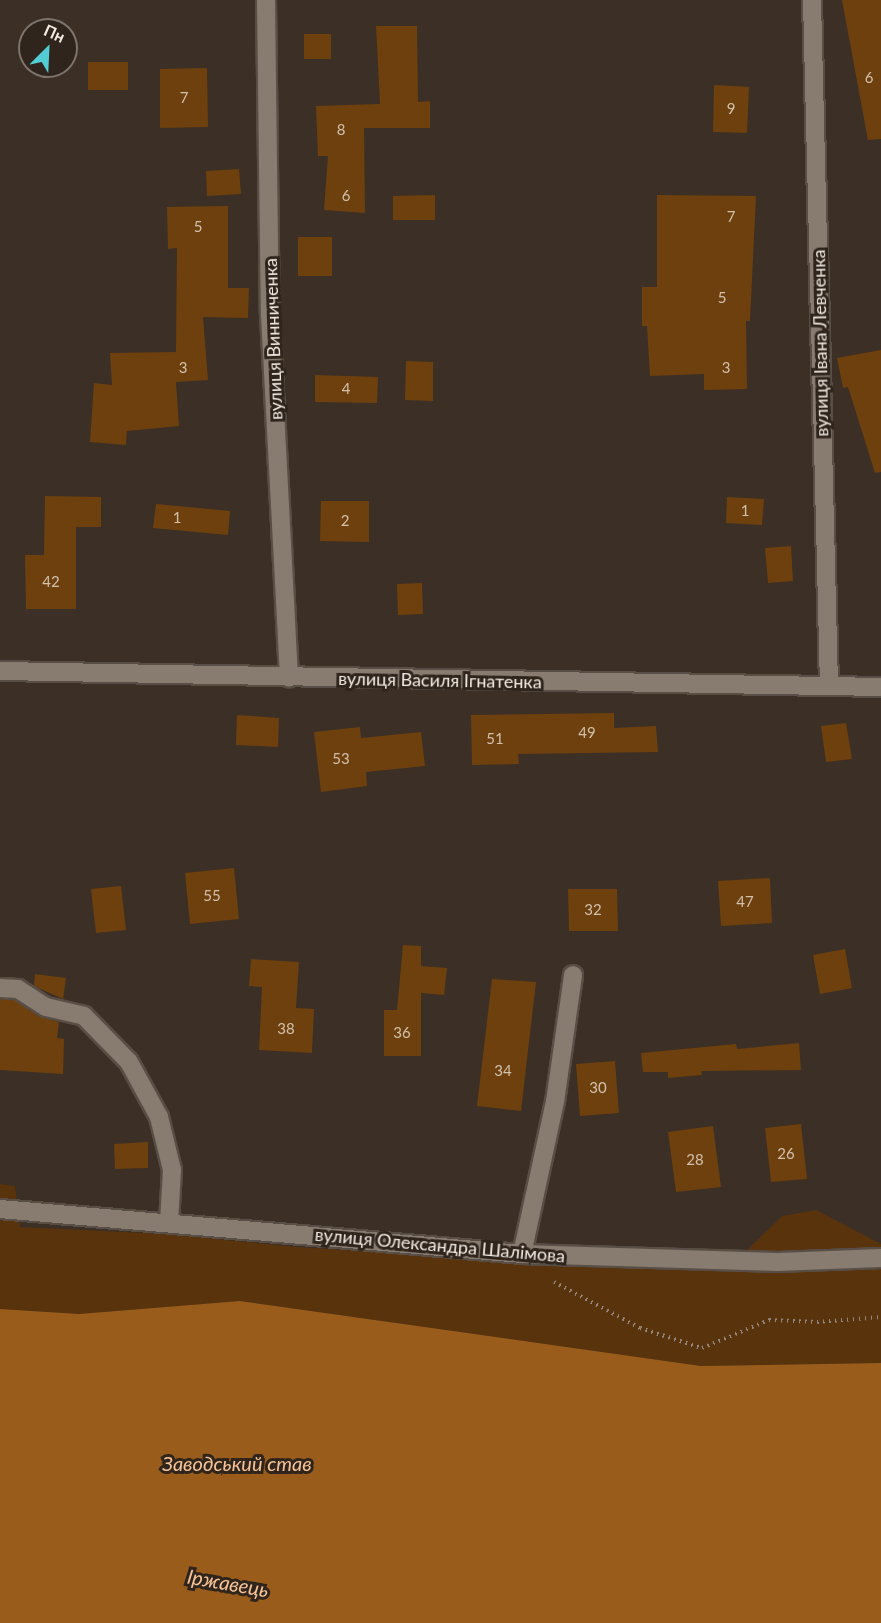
<!DOCTYPE html>
<html>
<head>
<meta charset="utf-8">
<style>
  body { margin:0 }
  #map { position:relative; width:881px; height:1623px; overflow:hidden; background:#3b2f26; font-family:Lato,sans-serif }
  div>[style] { position:absolute }
  [style*='--x'] { left:calc(var(--x)*1px); top:calc(var(--y)*1px); width:calc(var(--w)*1px); rotate:calc(var(--a)*1deg) }
  .green>* { inset:0; background:#59330c }
  .water>* { inset:0; background:#9a5c1a }
  .building>* { inset:0; background:#6e400d }
  .path>* { height:4px; margin-top:-2px; transform-origin:0; background:repeating-linear-gradient(90deg,#90867f 0 1.5px,transparent 0 6px) }
  .roads { filter:drop-shadow(2px 0 #584e46) drop-shadow(-2px 0 #584e46) drop-shadow(0 2px #584e46) drop-shadow(0 -2px #584e46) }
  .lane>* { height:18px; margin:-9px; padding:0 9px; transform-origin:9px; border-radius:9px; background:#887b70 }
  .street>* { height:18px; margin:-9px; padding:0 9px; transform-origin:9px; border-radius:9px; background:#887b70 }
  span { translate:-50% -50%; white-space:nowrap; text-align:center; line-height:1.15; -webkit-text-stroke:6px #30251c; paint-order:stroke }
  .number-label { font-size:15px; color:#d1c0ae }
  .number-label span { -webkit-text-stroke-width:0 }
  .street-label { font-size:18px; color:#f2eae4 }
  .water-label { font-size:20px; color:#f8c396; font-style:italic }
  .north { position:absolute; left:18px; top:18px; width:60px; height:60px; box-sizing:border-box; background:#30251c; border:2px solid #7e746c; border-radius:50%; rotate:24deg; font-size:16px; font-weight:700; line-height:24px; text-align:center; color:#f2eae4 }
  .north::after { content:''; display:block; margin:auto; width:21px; height:27px; background:#52ccd5; clip-path:polygon(50% 0,100% 100%,50% 72%,0 100%) }
</style>
</head>
<body>
<div id="map">
  <div class="green">
    <i style="clip-path:polygon(0 1184px,15px 1186px,20px 1227px,167px 1234px,297px 1247px,535px 1262px,743px 1254px,782px 1216px,816px 1210px,881px 1244px,881px 1363px,701px 1366px,240px 1301px,79px 1314px,0 1309px)"></i>
  </div>
  <div class="water">
    <i style="clip-path:polygon(240px 1301px,701px 1366px,881px 1363px,881px 1623px,0 1623px,0 1309px,79px 1314px)"></i>
  </div>
  <div class="building">
    <i style="clip-path:polygon(842px 0,881px 0,881px 139px,868px 140px)"></i>
    <i style="clip-path:polygon(376px 26px,417px 26px,418px 102px,430px 101px,430px 128px,364px 128px,365px 213px,324px 210px,328px 156px,318px 156px,316px 106px,380px 104px)"></i>
    <i style="clip-path:polygon(304px 34px,331px 34px,331px 59px,304px 59px)"></i>
    <i style="clip-path:polygon(88px 62px,128px 62px,128px 90px,88px 90px)"></i>
    <i style="clip-path:polygon(207px 68px,208px 127px,160px 128px,160px 69px)"></i>
    <i style="clip-path:polygon(714px 85px,749px 87px,747px 133px,713px 132px)"></i>
    <i style="clip-path:polygon(239px 169px,241px 194px,207px 196px,206px 171px)"></i>
    <i style="clip-path:polygon(435px 195px,435px 220px,393px 220px,393px 196px)"></i>
    <i style="clip-path:polygon(657px 195px,756px 196px,750px 321px,746px 321px,747px 389px,704px 390px,704px 374px,650px 376px,647px 326px,642px 326px,642px 287px,657px 287px)"></i>
    <i style="clip-path:polygon(228px 206px,228px 288px,249px 288px,248px 318px,203px 317px,208px 380px,176px 382px,179px 426px,127px 431px,126px 445px,90px 442px,94px 383px,112px 385px,110px 353px,176px 352px,177px 248px,168px 249px,167px 207px)"></i>
    <i style="clip-path:polygon(298px 237px,332px 237px,332px 276px,298px 276px)"></i>
    <i style="clip-path:polygon(881px 350px,881px 472px,875px 473px,848px 387px,843px 388px,837px 358px)"></i>
    <i style="clip-path:polygon(406px 361px,433px 362px,433px 401px,405px 400px)"></i>
    <i style="clip-path:polygon(315px 375px,378px 377px,377px 403px,315px 402px)"></i>
    <i style="clip-path:polygon(45px 496px,101px 497px,101px 527px,76px 527px,76px 609px,26px 609px,25px 555px,44px 555px)"></i>
    <i style="clip-path:polygon(727px 497px,764px 499px,762px 525px,726px 523px)"></i>
    <i style="clip-path:polygon(321px 501px,369px 501px,369px 542px,320px 541px)"></i>
    <i style="clip-path:polygon(156px 504px,230px 511px,228px 535px,153px 528px)"></i>
    <i style="clip-path:polygon(791px 546px,793px 581px,768px 583px,765px 548px)"></i>
    <i style="clip-path:polygon(422px 583px,423px 614px,398px 615px,397px 584px)"></i>
    <i style="clip-path:polygon(614px 713px,614px 728px,656px 726px,658px 752px,518px 754px,519px 764px,472px 765px,471px 715px)"></i>
    <i style="clip-path:polygon(237px 715px,279px 718px,278px 747px,236px 745px)"></i>
    <i style="clip-path:polygon(846px 723px,852px 759px,826px 762px,821px 726px)"></i>
    <i style="clip-path:polygon(360px 727px,361px 738px,421px 732px,425px 766px,366px 772px,367px 786px,321px 792px,314px 732px)"></i>
    <i style="clip-path:polygon(234px 868px,239px 919px,190px 924px,185px 873px)"></i>
    <i style="clip-path:polygon(770px 878px,772px 923px,721px 926px,718px 881px)"></i>
    <i style="clip-path:polygon(121px 886px,126px 930px,96px 933px,91px 889px)"></i>
    <i style="clip-path:polygon(568px 889px,617px 889px,618px 931px,569px 931px)"></i>
    <i style="clip-path:polygon(403px 945px,421px 946px,421px 966px,447px 968px,444px 995px,421px 993px,421px 1056px,384px 1056px,384px 1010px,397px 1010px)"></i>
    <i style="clip-path:polygon(845px 949px,852px 988px,820px 994px,813px 955px)"></i>
    <i style="clip-path:polygon(251px 959px,299px 962px,296px 1008px,314px 1009px,312px 1053px,259px 1050px,262px 987px,249px 986px)"></i>
    <i style="clip-path:polygon(35px 974px,66px 978px,63px 999px,34px 986px)"></i>
    <i style="clip-path:polygon(492px 979px,536px 982px,521px 1111px,477px 1106px)"></i>
    <i style="clip-path:polygon(0 999px,14px 1000px,40px 1017px,59px 1022px,57px 1038px,64px 1039px,63px 1074px,0 1070px)"></i>
    <i style="clip-path:polygon(799px 1043px,801px 1070px,701px 1071px,702px 1075px,668px 1078px,668px 1072px,643px 1072px,641px 1053px,736px 1044px,737px 1049px)"></i>
    <i style="clip-path:polygon(615px 1061px,619px 1113px,580px 1116px,576px 1064px)"></i>
    <i style="clip-path:polygon(801px 1124px,807px 1179px,771px 1182px,765px 1128px)"></i>
    <i style="clip-path:polygon(713px 1126px,721px 1187px,676px 1192px,668px 1132px)"></i>
    <i style="clip-path:polygon(148px 1142px,148px 1168px,115px 1169px,114px 1144px)"></i>
  </div>
  <div class="path">
    <i style="--x:554;--y:1282;--w:98;--a:28.1"></i>
    <i style="--x:640;--y:1328;--w:65;--a:17.9"></i>
    <i style="--x:702;--y:1348;--w:73;--a:-22.7"></i>
    <i style="--x:769;--y:1320;--w:48;--a:2.4"></i>
    <i style="--x:817;--y:1322;--w:64;--a:-4.5"></i>
  </div>
  <div class="roads">
    <div class="lane">
      <i style="--x:0;--y:988;--w:18;--a:3"></i>
      <i style="--x:18;--y:989;--w:33;--a:33"></i>
      <i style="--x:46;--y:1007;--w:39;--a:13"></i>
      <i style="--x:84;--y:1016;--w:64;--a:45.6"></i>
      <i style="--x:129;--y:1062;--w:63;--a:61.4"></i>
      <i style="--x:159;--y:1117;--w:55;--a:76.2"></i>
      <i style="--x:172;--y:1170;--w:52;--a:93.3"></i>
      <i style="--x:522;--y:1254;--w:156;--a:-77.8"></i>
      <i style="--x:555;--y:1102;--w:128;--a:-81.9"></i>
    </div>
    <div class="street">
      <i style="--x:266;--y:0;--w:315;--a:89.3"></i>
      <i style="--x:270;--y:315;--w:363;--a:87"></i>
      <i style="--x:812;--y:0;--w:685;--a:88.58"></i>
      <i style="--x:0;--y:671;--w:881;--a:1.04"></i>
      <i style="--x:0;--y:1209;--w:524;--a:4.93"></i>
      <i style="--x:522;--y:1254;--w:256;--a:1.8"></i>
      <i style="--x:778;--y:1262;--w:103;--a:-2.2"></i>
    </div>
  </div>
  <div class="number-label">
    <span style="left:869px;top:78px">6</span>
    <span style="left:184px;top:98px">7</span>
    <span style="left:731px;top:109px">9</span>
    <span style="left:341px;top:130px">8</span>
    <span style="left:346px;top:196px">6</span>
    <span style="left:731px;top:217px">7</span>
    <span style="left:198px;top:227px">5</span>
    <span style="left:722px;top:298px">5</span>
    <span style="left:183px;top:368px">3</span>
    <span style="left:726px;top:368px">3</span>
    <span style="left:346px;top:389px">4</span>
    <span style="left:745px;top:511px">1</span>
    <span style="left:177px;top:518px">1</span>
    <span style="left:345px;top:521px">2</span>
    <span style="left:51px;top:582px">42</span>
    <span style="left:587px;top:733px">49</span>
    <span style="left:495px;top:739px">51</span>
    <span style="left:341px;top:759px">53</span>
    <span style="left:212px;top:896px">55</span>
    <span style="left:745px;top:902px">47</span>
    <span style="left:593px;top:910px">32</span>
    <span style="left:286px;top:1029px">38</span>
    <span style="left:402px;top:1033px">36</span>
    <span style="left:503px;top:1071px">34</span>
    <span style="left:598px;top:1088px">30</span>
    <span style="left:786px;top:1154px">26</span>
    <span style="left:695px;top:1160px">28</span>
  </div>
  <div class="street-label">
    <span style="left:273px;top:339px;rotate:-92deg">вулиця Винниченка</span>
    <span style="left:820px;top:343px;rotate:-91deg">вулиця Івана Левченка</span>
    <span style="left:440px;top:680px;rotate:1deg">вулиця Василя Ігнатенка</span>
    <span style="left:440px;top:1245px;rotate:5deg">вулиця Олександра Шалімова</span>
  </div>
  <div class="water-label">
    <span style="left:237px;top:1463px">Заводський став</span>
    <span style="left:228px;top:1583px;rotate:10deg">Іржавець</span>
  </div>
  <div class="north">Пн</div>
</div>
</body>
</html>
